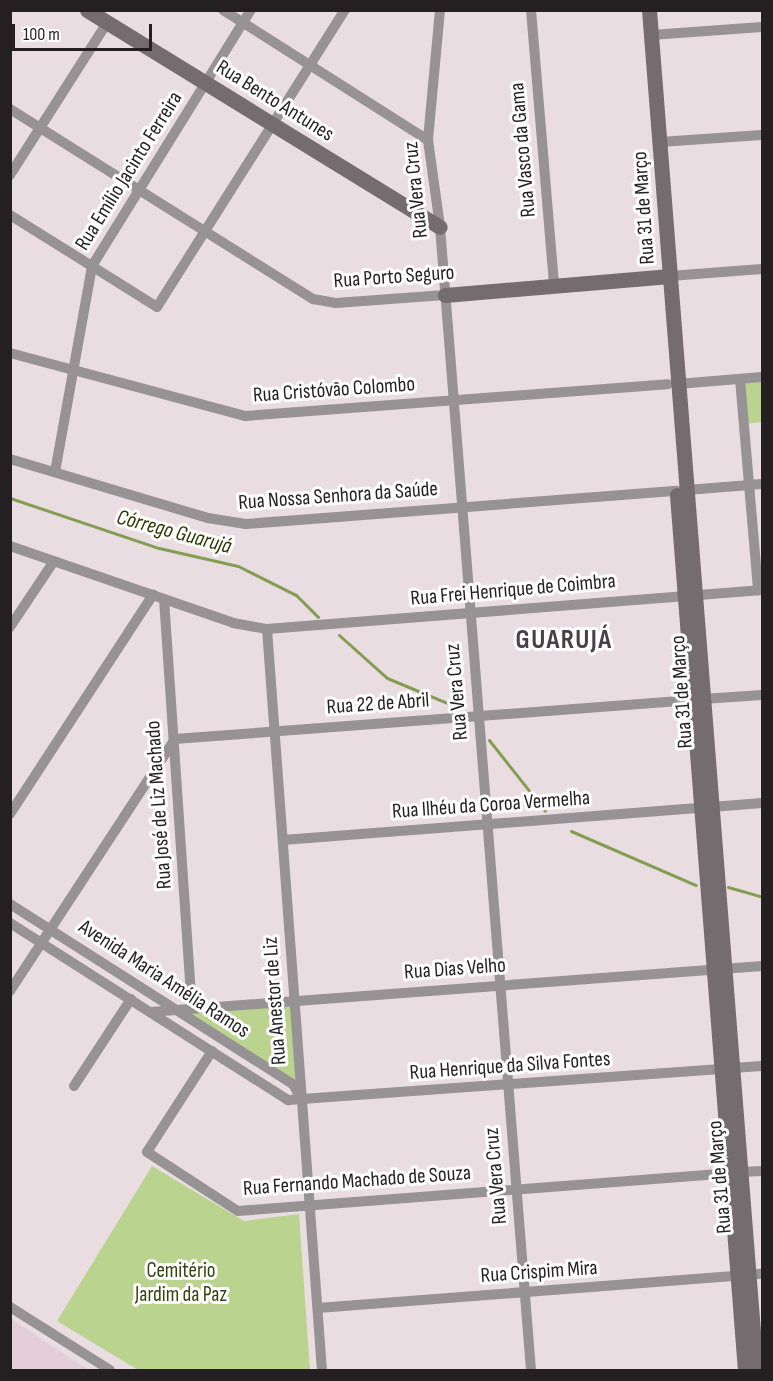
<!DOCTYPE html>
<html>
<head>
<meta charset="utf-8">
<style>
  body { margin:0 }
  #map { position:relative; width:773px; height:1381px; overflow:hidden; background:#eadde2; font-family:"Sofia Sans Condensed",sans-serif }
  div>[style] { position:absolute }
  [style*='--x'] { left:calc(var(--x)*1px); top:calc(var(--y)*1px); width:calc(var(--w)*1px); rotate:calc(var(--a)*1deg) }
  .built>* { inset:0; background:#e4cfd8 }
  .green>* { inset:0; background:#bad38f }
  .stream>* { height:3px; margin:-1.5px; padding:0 1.5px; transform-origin:1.5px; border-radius:1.5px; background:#839e52 }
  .street>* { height:10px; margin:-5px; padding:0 5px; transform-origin:5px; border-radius:5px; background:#979294 }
  .secondary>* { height:15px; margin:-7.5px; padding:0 7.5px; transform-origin:7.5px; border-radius:7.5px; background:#746c6f }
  span { translate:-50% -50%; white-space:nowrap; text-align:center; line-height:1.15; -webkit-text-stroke:6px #fff; paint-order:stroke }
  .street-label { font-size:21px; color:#241f21 }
  .park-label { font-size:21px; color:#33440b }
  .water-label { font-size:22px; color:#2b3b00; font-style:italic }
  .district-label { font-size:27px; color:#4a3f44; font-weight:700; letter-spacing:1.5px }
  .frame { position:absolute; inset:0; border:12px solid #241f21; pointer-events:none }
  .scale { position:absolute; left:12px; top:24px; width:140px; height:27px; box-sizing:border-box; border:3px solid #241f21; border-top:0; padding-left:8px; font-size:18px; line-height:21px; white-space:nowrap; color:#241f21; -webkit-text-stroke:4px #fff; paint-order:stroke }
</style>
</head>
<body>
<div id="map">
  <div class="built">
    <i style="clip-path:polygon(11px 1318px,28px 1330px,89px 1370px,11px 1370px)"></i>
  </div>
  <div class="green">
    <i style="clip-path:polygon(762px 377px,762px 422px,744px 424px,740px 379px)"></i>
    <i style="clip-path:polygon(295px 1001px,302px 1102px,293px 1084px,176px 1010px)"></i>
    <i style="clip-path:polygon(152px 1166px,244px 1221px,299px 1214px,310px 1370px,138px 1370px,57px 1321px)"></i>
  </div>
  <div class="stream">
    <i style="--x:10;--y:498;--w:157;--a:18.6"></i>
    <i style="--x:159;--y:548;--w:81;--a:12.8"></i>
    <i style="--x:238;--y:566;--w:65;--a:26.6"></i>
    <i style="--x:296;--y:595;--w:31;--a:45"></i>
    <i style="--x:339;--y:635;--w:64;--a:41.9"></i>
    <i style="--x:387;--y:678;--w:76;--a:22.5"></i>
    <i style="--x:489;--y:740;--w:90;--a:51.7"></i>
    <i style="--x:571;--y:831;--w:136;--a:23.4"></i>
    <i style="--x:728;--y:887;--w:35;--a:16"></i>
  </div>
  <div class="street">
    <i style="--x:223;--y:10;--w:243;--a:32.4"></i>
    <i style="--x:440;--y:10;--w:131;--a:95.3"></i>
    <i style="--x:428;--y:140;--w:88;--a:82.1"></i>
    <i style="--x:440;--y:227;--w:1147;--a:85.45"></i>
    <i style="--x:531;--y:10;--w:277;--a:85.2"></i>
    <i style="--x:651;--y:35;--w:111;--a:-4.1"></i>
    <i style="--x:10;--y:109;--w:358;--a:32.1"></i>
    <i style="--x:313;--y:299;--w:23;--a:10"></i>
    <i style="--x:336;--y:303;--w:109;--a:-4.2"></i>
    <i style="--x:660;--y:142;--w:102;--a:-3.9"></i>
    <i style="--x:10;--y:175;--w:180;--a:-57.5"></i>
    <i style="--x:10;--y:215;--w:173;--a:32"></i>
    <i style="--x:157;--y:307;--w:352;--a:-57.7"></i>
    <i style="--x:670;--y:276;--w:92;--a:-4.4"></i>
    <i style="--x:10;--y:353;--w:243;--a:15"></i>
    <i style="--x:245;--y:416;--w:424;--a:-4.3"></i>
    <i style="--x:740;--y:379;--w:212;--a:85.1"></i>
    <i style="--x:678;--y:384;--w:84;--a:-4.8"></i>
    <i style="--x:10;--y:459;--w:207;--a:16.6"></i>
    <i style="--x:208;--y:518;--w:38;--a:9"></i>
    <i style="--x:246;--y:524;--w:432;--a:-4.4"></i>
    <i style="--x:55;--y:472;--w:209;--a:-79.8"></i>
    <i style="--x:92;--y:266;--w:301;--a:-58.2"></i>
    <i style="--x:687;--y:490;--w:75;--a:-4.6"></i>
    <i style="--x:10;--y:546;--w:236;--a:19"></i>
    <i style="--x:233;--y:623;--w:35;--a:10"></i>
    <i style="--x:267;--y:629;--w:497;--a:-4.5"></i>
    <i style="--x:164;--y:599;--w:410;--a:86.1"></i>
    <i style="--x:10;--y:627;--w:79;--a:-56.3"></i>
    <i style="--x:267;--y:629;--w:743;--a:85.76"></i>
    <i style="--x:703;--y:699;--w:59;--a:-3.9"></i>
    <i style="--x:712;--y:807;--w:50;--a:-4.6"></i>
    <i style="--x:10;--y:814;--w:262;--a:-56.9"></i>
    <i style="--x:283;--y:840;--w:419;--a:-4.4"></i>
    <i style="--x:10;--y:904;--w:335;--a:32.5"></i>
    <i style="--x:293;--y:1084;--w:17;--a:62"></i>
    <i style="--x:10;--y:923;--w:330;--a:32.5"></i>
    <i style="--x:288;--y:1100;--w:434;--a:-4.1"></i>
    <i style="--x:10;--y:991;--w:301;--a:-56.8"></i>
    <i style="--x:175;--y:739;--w:519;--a:-4.31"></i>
    <i style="--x:150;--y:1012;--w:614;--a:-4.3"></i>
    <i style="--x:212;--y:1051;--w:120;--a:122.8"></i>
    <i style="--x:147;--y:1152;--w:108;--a:33"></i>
    <i style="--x:238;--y:1211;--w:492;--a:-4.4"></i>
    <i style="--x:732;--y:1068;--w:30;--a:-4"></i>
    <i style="--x:74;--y:1086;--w:104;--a:-56.8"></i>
    <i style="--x:741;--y:1172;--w:21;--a:-3"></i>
    <i style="--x:10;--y:1307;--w:118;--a:32.2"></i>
    <i style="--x:318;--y:1308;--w:445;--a:-4.4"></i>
  </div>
  <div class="secondary">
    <i style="--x:87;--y:10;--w:414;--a:31.6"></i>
    <i style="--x:649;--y:10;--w:1364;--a:85.5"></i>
    <i style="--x:445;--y:295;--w:226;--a:-4.8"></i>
    <i style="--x:677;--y:495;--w:878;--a:85.56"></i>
  </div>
  <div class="street-label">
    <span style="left:275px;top:101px;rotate:32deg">Rua Bento Antunes</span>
    <span style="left:523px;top:150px;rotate:-95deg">Rua Vasco da Gama</span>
    <span style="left:129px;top:171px;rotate:-58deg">Rua Emílio Jacinto Ferreira</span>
    <span style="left:416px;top:190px;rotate:-96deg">Rua Vera Cruz</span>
    <span style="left:644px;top:208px;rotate:-94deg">Rua 31 de Março</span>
    <span style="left:394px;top:277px;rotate:-4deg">Rua Porto Seguro</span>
    <span style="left:334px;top:390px;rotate:-4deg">Rua Cristóvão Colombo</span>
    <span style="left:338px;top:496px;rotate:-4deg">Rua Nossa Senhora da Saúde</span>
    <span style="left:513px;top:590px;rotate:-5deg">Rua Frei Henrique de Coimbra</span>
    <span style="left:457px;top:692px;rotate:-95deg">Rua Vera Cruz</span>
    <span style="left:682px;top:692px;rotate:-94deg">Rua 31 de Março</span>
    <span style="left:378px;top:704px;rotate:-4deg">Rua 22 de Abril</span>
    <span style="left:159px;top:805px;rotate:-94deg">Rua José de Liz Machado</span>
    <span style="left:491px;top:805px;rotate:-4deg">Rua Ilhéu da Coroa Vermelha</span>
    <span style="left:455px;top:969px;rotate:-4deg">Rua Dias Velho</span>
    <span style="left:164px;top:979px;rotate:33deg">Avenida Maria Amélia Ramos</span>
    <span style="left:275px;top:1001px;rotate:-94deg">Rua Anestor de Liz</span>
    <span style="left:510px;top:1066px;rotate:-4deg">Rua Henrique da Silva Fontes</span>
    <span style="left:496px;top:1176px;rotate:-95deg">Rua Vera Cruz</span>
    <span style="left:720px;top:1177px;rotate:-95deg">Rua 31 de Março</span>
    <span style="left:357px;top:1181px;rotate:-4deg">Rua Fernando Machado de Souza</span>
    <span style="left:539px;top:1272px;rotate:-4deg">Rua Crispim Mira</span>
  </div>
  <div class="park-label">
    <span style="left:181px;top:1283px">Cemitério<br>Jardim da Paz</span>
  </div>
  <div class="water-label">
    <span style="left:174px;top:532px;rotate:15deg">Córrego Guarujá</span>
  </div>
  <div class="district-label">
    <span style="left:564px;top:641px">GUARUJÁ</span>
  </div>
  <div class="frame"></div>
  <div class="scale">100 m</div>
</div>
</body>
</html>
